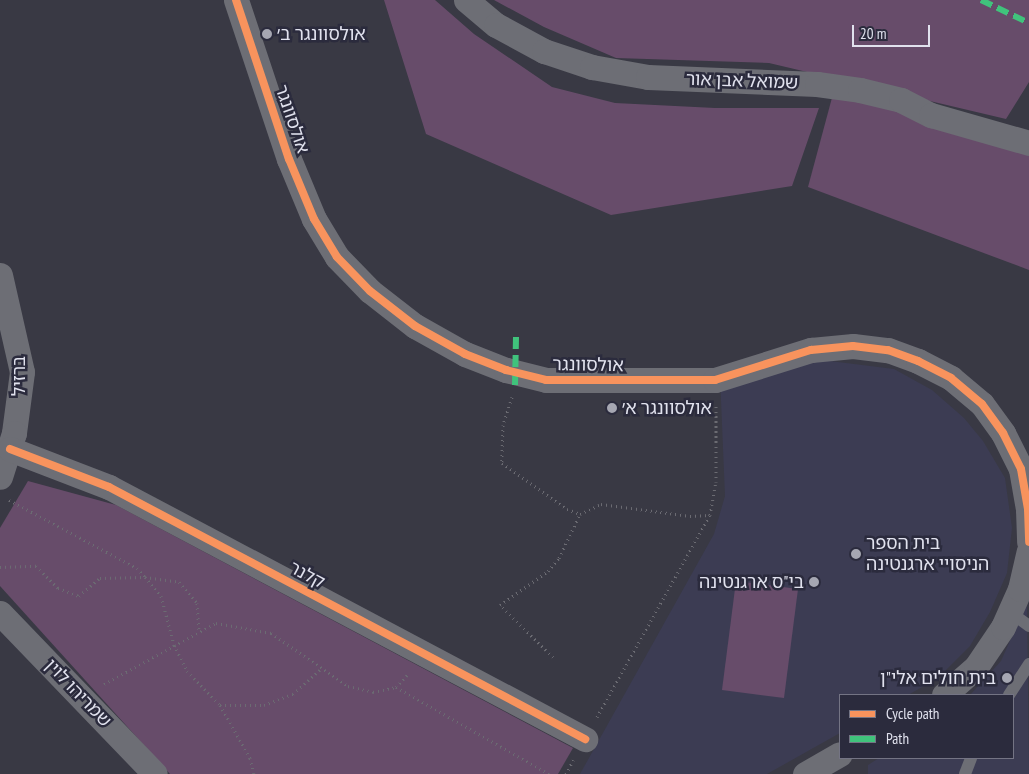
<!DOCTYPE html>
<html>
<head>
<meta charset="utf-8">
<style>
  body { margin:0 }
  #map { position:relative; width:1029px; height:774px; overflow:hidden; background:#393944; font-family:"PT Sans Narrow","Noto Sans Hebrew",sans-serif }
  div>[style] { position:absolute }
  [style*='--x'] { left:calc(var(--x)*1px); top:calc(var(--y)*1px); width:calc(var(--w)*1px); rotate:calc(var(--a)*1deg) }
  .built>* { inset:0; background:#3c3c53 }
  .green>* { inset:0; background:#674c6a }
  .path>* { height:3px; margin-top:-1.5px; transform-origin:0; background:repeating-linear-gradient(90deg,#6b6b72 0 1px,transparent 0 5px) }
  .lane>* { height:12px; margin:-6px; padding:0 6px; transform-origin:6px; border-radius:6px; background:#6d6e75 }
  .street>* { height:25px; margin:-12.5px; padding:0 12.5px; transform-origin:12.5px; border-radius:12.5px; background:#6d6e75 }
  .quiet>* { height:6px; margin-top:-3px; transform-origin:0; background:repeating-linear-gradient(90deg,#40c37c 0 12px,transparent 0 18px) }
  .cycleway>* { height:8px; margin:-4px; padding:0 4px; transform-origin:4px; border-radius:4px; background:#f8935d }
  .dots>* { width:14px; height:14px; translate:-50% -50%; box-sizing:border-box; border:2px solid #2b2b3d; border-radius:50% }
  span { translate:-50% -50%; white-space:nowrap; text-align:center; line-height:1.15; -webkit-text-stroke:5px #2b2b3d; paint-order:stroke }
  .poi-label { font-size:18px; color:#e1e2ee }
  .left { translate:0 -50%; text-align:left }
  .right { translate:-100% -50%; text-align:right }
  .street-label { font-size:18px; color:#e1e2ee }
  .legend { position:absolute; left:839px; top:694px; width:175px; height:65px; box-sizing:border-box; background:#2b2b3d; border:1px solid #747484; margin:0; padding:6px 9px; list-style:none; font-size:15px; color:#e1e2ee }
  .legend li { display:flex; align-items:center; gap:10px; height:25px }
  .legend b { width:25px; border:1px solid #747484 }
  .scale { position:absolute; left:852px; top:25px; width:78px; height:22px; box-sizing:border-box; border:2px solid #e1e2ee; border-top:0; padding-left:6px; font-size:15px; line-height:18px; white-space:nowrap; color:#e1e2ee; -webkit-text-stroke:4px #2b2b3d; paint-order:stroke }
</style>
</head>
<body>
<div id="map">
  <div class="built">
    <i style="clip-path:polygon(806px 358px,894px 369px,932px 390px,964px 418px,983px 441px,1005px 478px,1012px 528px,1007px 573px,990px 612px,970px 646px,938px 678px,908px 695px,840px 695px,840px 733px,767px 774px,580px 774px,714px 534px,725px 496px,720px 376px)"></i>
    <i style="clip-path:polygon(1027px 602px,1029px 774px,868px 774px,868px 765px,879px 758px,1013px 758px,1013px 695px,970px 695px,1001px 661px)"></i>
  </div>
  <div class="green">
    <i style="clip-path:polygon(384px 0,435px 0,474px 34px,552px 87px,615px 103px,715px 108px,819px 108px,792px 186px,611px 215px,426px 134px)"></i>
    <i style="clip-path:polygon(494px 0,1029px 0,1029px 82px,1006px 119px,769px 63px,616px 58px,544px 27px)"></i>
    <i style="clip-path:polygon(833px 94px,856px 96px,1029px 149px,1029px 270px,808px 187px)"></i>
    <i style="clip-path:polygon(28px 481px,116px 505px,573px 748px,558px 774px,170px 774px,0 586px,0 528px)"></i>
    <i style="clip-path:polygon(736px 581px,798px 589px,784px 698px,722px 690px)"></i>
  </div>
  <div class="path">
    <i style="--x:512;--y:397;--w:29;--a:108"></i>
    <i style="--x:503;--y:425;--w:38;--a:92"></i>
    <i style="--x:502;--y:463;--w:80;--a:35.3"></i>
    <i style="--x:567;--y:509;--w:14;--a:21"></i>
    <i style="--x:9;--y:500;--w:145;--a:28"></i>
    <i style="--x:137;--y:568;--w:12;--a:48"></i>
    <i style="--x:145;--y:577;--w:25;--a:50"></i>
    <i style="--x:161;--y:596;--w:51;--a:75.1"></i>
    <i style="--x:174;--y:645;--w:29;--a:63"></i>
    <i style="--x:187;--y:671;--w:47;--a:45.9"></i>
    <i style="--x:220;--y:705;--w:61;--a:60.5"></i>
    <i style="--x:250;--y:758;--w:16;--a:76"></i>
    <i style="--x:0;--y:567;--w:36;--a:-2"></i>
    <i style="--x:36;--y:566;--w:31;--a:45"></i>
    <i style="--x:58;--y:588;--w:22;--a:21"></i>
    <i style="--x:79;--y:596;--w:28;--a:-41"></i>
    <i style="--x:100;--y:578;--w:45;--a:-1.3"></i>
    <i style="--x:145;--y:577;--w:34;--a:8"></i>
    <i style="--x:179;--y:582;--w:28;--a:49"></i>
    <i style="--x:197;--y:603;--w:29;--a:86"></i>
    <i style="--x:553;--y:657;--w:74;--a:-135.5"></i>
    <i style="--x:500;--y:605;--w:59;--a:-35.3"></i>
    <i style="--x:548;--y:571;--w:17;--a:-50"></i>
    <i style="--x:559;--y:558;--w:49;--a:-64.5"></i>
    <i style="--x:580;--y:514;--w:23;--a:-25"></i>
    <i style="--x:601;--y:504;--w:90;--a:7.7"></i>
    <i style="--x:690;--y:516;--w:20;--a:-3"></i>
    <i style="--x:104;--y:684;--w:128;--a:-28.6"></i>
    <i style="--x:216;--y:623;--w:56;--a:10.3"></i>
    <i style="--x:271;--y:633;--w:93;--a:34.5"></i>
    <i style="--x:348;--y:686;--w:26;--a:13"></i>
    <i style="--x:373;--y:692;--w:24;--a:-12"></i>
    <i style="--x:396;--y:687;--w:18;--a:-47"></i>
    <i style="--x:396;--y:687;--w:176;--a:29.6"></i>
    <i style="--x:220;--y:705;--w:44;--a:0"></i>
    <i style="--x:264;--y:705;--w:31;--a:-21"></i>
    <i style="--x:293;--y:694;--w:39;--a:-42"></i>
    <i style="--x:597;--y:717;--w:231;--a:-60.8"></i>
    <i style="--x:710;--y:515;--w:34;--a:-80"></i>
    <i style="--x:716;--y:482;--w:76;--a:-90"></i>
    <i style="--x:566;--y:774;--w:16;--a:-63"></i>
  </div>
  <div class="lane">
    <i style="--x:1010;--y:612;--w:24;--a:36"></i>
    <i style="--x:1009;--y:695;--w:37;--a:-57"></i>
    <i style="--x:965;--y:774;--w:17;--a:-69"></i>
  </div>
  <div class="street">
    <i style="--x:236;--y:0;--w:168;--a:71.6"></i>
    <i style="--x:289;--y:159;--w:65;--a:67.4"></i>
    <i style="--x:314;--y:219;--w:44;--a:58.8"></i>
    <i style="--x:337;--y:257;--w:47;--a:45.9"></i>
    <i style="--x:370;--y:291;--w:57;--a:37.9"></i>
    <i style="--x:415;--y:326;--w:57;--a:29.2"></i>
    <i style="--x:465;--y:354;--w:44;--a:21.3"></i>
    <i style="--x:506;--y:370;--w:41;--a:14"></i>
    <i style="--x:546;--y:380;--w:169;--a:0"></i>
    <i style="--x:715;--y:380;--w:101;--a:-17.4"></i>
    <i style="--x:811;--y:350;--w:42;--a:-5.4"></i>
    <i style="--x:853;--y:346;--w:35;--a:7"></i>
    <i style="--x:888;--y:350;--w:32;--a:20"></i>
    <i style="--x:918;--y:361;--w:37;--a:27"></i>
    <i style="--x:951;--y:378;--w:40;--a:40"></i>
    <i style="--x:982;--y:404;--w:36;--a:54"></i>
    <i style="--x:1003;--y:433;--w:40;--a:63.4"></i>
    <i style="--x:1021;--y:469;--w:41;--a:80.1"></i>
    <i style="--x:1028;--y:509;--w:33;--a:88"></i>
    <i style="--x:466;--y:0;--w:39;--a:40"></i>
    <i style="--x:496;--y:25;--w:55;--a:28.4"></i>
    <i style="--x:544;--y:51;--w:51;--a:18.4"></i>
    <i style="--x:592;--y:67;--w:57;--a:10.1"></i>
    <i style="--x:648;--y:77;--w:169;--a:2.4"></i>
    <i style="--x:817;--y:84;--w:43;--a:7.9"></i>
    <i style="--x:860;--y:90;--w:42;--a:13.7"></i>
    <i style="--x:901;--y:100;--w:34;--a:27"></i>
    <i style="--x:931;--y:115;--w:102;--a:15.9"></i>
    <i style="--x:0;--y:275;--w:99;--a:77.2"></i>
    <i style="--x:22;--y:372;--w:62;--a:97.5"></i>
    <i style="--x:14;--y:433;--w:46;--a:107.7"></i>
    <i style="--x:10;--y:449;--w:106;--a:21"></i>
    <i style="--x:109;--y:487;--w:539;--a:27.9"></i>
    <i style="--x:0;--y:613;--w:223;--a:46.1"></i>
    <i style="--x:944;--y:695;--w:43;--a:-41.2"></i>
    <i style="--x:976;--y:667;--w:48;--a:-56"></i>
    <i style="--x:1003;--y:627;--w:42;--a:-65.9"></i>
    <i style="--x:1020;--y:589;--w:39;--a:-77"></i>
    <i style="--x:805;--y:774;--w:40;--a:-29.7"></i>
  </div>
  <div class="quiet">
    <i style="--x:981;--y:0;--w:53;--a:25.6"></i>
    <i style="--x:515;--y:385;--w:48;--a:-88.8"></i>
  </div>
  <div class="cycleway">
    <i style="--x:236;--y:0;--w:168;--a:71.6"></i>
    <i style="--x:289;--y:159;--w:65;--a:67.4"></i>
    <i style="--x:314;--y:219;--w:44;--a:58.8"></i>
    <i style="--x:337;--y:257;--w:47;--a:45.9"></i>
    <i style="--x:370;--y:291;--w:57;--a:37.9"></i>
    <i style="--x:415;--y:326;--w:57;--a:29.2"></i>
    <i style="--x:465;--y:354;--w:44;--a:21.3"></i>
    <i style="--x:506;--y:370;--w:41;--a:14"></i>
    <i style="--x:546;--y:380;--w:169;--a:0"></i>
    <i style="--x:715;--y:380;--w:101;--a:-17.4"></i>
    <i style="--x:811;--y:350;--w:42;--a:-5.4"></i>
    <i style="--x:853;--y:346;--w:35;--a:7"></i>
    <i style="--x:888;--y:350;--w:32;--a:20"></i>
    <i style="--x:918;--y:361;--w:37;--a:27"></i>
    <i style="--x:951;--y:378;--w:40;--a:40"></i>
    <i style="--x:982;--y:404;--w:36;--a:54"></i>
    <i style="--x:1003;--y:433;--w:40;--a:63.4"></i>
    <i style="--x:1021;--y:469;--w:41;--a:80.1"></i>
    <i style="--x:1028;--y:509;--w:33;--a:88"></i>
    <i style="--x:10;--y:449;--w:106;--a:21"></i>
    <i style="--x:109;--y:487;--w:539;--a:27.9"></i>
  </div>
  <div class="dots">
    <i style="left:267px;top:34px;background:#a6a7b2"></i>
    <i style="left:612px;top:408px;background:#a6a7b2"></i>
    <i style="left:856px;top:554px;background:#a6a7b2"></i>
    <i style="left:814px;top:582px;background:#a6a7b2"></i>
    <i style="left:1007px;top:678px;background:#a6a7b2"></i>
  </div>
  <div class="poi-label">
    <span class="left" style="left:277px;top:34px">אולסוונגר ב׳</span>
    <span class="left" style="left:622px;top:408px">אולסוונגר א׳</span>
    <span class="left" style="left:866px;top:554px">בית הספר<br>הניסויי ארגנטינה</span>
    <span class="right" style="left:804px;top:582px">בי"ס ארגנטינה</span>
    <span class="right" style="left:996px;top:678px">בית חולים אלי"ן</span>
  </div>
  <div class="street-label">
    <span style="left:742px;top:81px;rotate:2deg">שמואל אבן אור</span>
    <span style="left:292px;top:119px;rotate:71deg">אולסוונגר</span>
    <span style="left:588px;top:365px;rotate:1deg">אולסוונגר</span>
    <span style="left:19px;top:376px;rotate:-90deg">ברזיל</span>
    <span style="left:307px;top:575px;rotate:28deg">קלנר</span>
    <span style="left:78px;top:693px;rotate:46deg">שמריהו לוין</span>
  </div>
  <ul class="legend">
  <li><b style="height:6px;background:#f8935d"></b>Cycle path</li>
  <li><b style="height:6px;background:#40c37c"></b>Path</li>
  </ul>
  <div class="scale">20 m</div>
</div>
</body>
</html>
